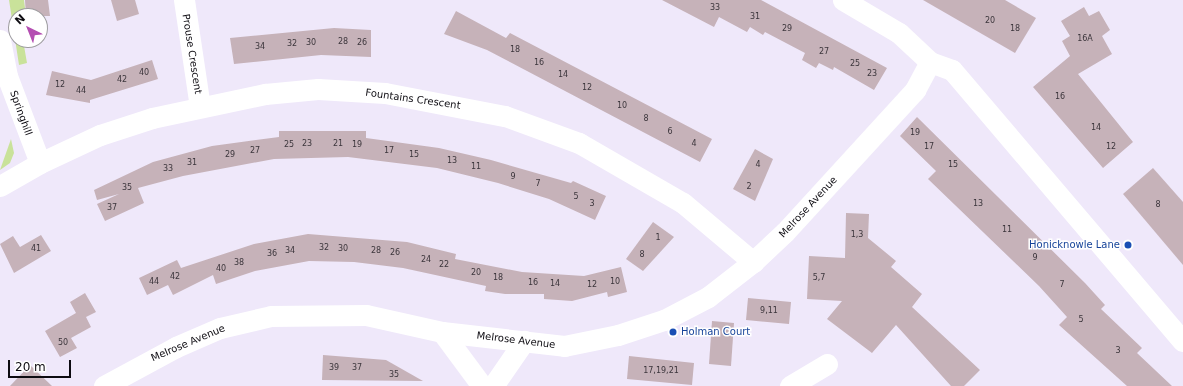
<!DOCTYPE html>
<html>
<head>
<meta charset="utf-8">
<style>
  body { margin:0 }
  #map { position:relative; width:1183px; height:386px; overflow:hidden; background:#efe8fa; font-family:"DejaVu Sans",sans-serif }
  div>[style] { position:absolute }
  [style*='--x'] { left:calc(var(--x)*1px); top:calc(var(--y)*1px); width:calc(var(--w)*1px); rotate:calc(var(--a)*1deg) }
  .green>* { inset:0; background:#c9e29a }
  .building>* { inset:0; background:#c6b2b9 }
  .minor>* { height:21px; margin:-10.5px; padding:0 10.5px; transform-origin:10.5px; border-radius:10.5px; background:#fff }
  .dots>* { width:11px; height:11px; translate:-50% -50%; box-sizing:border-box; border:2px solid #fff; border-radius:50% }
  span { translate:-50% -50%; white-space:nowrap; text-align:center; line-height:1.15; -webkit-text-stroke:3px #fff; paint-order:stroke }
  .number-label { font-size:8px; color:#3b353b }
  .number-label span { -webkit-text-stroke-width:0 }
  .street-label { font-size:10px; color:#0d0b11 }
  .transit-label { font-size:10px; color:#164399 }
  .right { translate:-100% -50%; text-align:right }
  .left { translate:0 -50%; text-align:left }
  .north { position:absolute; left:8px; top:8px; width:40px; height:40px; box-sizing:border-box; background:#fff; border:1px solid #9e9da0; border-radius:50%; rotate:317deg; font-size:11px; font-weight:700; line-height:16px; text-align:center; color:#0d0b11 }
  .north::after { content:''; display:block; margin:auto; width:14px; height:18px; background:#b44eb2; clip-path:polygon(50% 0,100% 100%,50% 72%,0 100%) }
  .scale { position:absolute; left:8px; top:360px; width:63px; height:18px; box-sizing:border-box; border:2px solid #0d0b11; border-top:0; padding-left:5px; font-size:12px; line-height:14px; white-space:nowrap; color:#0d0b11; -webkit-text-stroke:3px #fff; paint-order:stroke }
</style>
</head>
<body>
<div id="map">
  <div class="green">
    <i style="clip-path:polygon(9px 0,24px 0,26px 16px,16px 16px,16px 40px,23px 40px,27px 63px,19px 65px)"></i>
    <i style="clip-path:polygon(11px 139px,14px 153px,10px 163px,0 170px)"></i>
  </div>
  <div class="building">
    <i style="clip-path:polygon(25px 0,48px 0,50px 16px,26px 16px)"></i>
    <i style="clip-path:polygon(111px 0,135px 0,139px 14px,117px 21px)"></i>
    <i style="clip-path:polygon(662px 0,761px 0,887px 68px,874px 90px,834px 67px,833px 70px,819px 63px,816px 68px,802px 60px,805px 53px,765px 32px,763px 35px,750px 27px,747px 32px,719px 17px,714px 27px)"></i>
    <i style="clip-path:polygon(923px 0,1005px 0,1036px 18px,1015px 53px)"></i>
    <i style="clip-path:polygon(1084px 7px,1089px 16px,1099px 11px,1110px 30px,1102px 36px,1112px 54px,1078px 74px,1133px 142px,1103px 168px,1033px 87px,1070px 56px,1062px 41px,1070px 36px,1061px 21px)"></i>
    <i style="clip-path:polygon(456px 11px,506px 38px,510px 33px,712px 139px,700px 162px,487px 50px,444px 34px)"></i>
    <i style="clip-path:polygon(334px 28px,371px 30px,371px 57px,321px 55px,234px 64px,230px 38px)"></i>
    <i style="clip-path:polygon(152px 60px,158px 79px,90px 100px,90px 103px,46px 95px,52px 71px,91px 80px)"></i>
    <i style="clip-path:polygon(917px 117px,1085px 283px,1105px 305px,1101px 309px,1142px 348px,1137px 353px,1172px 386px,1127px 386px,1059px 325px,1067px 317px,1039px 286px,928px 179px,936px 171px,900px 136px)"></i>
    <i style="clip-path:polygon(279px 131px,366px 131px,366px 138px,439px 148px,491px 160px,571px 183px,573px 181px,606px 196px,595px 220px,549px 199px,498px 183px,437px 168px,348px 157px,274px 159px,183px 176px,138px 188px,144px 203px,105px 221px,97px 204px,119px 194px,97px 200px,94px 190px,153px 162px,212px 146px,279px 137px)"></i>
    <i style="clip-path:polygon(755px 149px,773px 159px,755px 201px,733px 189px)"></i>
    <i style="clip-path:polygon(1153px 168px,1183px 202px,1183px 265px,1123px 194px)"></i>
    <i style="clip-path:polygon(846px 213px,869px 214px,868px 238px,896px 261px,891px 267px,922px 294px,912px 307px,980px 370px,964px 386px,951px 386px,896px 325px,872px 353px,827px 319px,842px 301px,807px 299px,809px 256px,845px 258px)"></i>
    <i style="clip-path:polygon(653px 222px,674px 237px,643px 271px,626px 259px)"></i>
    <i style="clip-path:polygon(308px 234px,407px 242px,456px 254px,455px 259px,522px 272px,584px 276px,621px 267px,627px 292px,608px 297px,607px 292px,572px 301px,544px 299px,544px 294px,505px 294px,485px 291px,486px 286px,403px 268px,354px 262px,309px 261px,255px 271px,216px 284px,213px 275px,173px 295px,168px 285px,147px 295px,139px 278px,177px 260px,181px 268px,254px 244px)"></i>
    <i style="clip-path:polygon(41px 235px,51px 251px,14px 273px,0 244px,13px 236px,20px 247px)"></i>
    <i style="clip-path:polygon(85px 293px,96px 312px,86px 317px,91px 327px,71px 338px,77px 348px,60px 357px,45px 331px,76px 313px,70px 302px)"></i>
    <i style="clip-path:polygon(748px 298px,791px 302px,789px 324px,746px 320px)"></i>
    <i style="clip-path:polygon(712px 321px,734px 323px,731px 366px,709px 364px)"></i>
    <i style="clip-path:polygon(323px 355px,386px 360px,423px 381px,322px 380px)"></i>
    <i style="clip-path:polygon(629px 356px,694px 363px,692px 385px,627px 379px)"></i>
    <i style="clip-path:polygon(30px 365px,52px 386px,10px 386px)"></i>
  </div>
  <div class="minor">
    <i style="--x:184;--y:0;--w:108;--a:81.5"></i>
    <i style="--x:843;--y:0;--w:65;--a:30.5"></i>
    <i style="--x:899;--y:33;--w:42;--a:43.1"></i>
    <i style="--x:930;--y:62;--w:23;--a:20"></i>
    <i style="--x:952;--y:70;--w:356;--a:49.6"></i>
    <i style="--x:0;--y:40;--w:37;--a:79"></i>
    <i style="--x:7;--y:76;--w:93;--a:69.2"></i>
    <i style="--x:0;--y:186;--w:46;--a:-29.9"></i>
    <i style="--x:40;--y:163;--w:66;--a:-25"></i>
    <i style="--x:100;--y:135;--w:55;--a:-18.1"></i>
    <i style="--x:152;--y:118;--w:116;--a:-12"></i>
    <i style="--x:265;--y:94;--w:53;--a:-5.4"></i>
    <i style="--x:318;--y:89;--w:67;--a:3.4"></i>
    <i style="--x:385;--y:93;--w:122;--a:10.9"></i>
    <i style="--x:505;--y:116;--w:79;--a:20"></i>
    <i style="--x:579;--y:143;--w:120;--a:30"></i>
    <i style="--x:683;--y:203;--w:92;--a:40.1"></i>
    <i style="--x:442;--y:332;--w:67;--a:53.5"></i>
    <i style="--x:104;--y:386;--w:82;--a:-28.4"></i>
    <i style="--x:176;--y:347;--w:48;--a:-23.4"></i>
    <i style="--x:220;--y:328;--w:52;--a:-13.2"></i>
    <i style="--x:271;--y:316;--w:95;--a:-0.6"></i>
    <i style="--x:366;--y:315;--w:78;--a:12.6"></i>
    <i style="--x:442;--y:332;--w:123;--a:6.5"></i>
    <i style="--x:564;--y:346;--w:55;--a:-11.5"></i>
    <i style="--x:618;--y:335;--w:48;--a:-18.1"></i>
    <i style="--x:664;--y:320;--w:50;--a:-27.6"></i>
    <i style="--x:708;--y:297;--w:57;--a:-37.9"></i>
    <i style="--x:753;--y:262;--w:44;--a:-43.2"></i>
    <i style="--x:785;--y:232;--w:193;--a:-47.5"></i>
    <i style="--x:915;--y:90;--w:32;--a:-62"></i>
    <i style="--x:493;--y:386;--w:55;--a:-55.4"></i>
    <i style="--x:790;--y:386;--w:43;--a:-30.7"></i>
  </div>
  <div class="dots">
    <i style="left:1128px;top:245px;background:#1a4fb4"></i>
    <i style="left:673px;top:332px;background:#1a4fb4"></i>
  </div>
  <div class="number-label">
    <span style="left:715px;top:8px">33</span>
    <span style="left:755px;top:17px">31</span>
    <span style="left:990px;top:21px">20</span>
    <span style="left:787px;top:29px">29</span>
    <span style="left:1015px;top:29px">18</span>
    <span style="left:1085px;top:39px">16A</span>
    <span style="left:343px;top:42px">28</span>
    <span style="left:311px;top:43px">30</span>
    <span style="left:362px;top:43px">26</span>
    <span style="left:292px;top:44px">32</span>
    <span style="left:260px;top:47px">34</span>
    <span style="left:515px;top:50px">18</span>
    <span style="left:824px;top:52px">27</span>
    <span style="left:539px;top:63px">16</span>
    <span style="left:855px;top:64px">25</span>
    <span style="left:144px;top:73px">40</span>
    <span style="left:872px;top:74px">23</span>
    <span style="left:563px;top:75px">14</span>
    <span style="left:122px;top:80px">42</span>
    <span style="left:60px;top:85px">12</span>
    <span style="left:587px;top:88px">12</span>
    <span style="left:81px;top:91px">44</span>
    <span style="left:1060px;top:97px">16</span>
    <span style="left:622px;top:106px">10</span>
    <span style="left:646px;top:119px">8</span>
    <span style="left:1096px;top:128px">14</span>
    <span style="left:670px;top:132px">6</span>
    <span style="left:915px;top:133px">19</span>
    <span style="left:307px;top:144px">23</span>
    <span style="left:338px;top:144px">21</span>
    <span style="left:694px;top:144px">4</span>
    <span style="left:289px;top:145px">25</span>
    <span style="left:357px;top:145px">19</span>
    <span style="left:929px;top:147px">17</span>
    <span style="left:1111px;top:147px">12</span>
    <span style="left:255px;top:151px">27</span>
    <span style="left:389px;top:151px">17</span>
    <span style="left:230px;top:155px">29</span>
    <span style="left:414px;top:155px">15</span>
    <span style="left:452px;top:161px">13</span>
    <span style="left:192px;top:163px">31</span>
    <span style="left:758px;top:165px">4</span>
    <span style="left:953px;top:165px">15</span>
    <span style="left:476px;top:167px">11</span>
    <span style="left:168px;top:169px">33</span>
    <span style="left:513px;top:177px">9</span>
    <span style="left:538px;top:184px">7</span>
    <span style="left:749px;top:187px">2</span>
    <span style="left:127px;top:188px">35</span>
    <span style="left:576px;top:197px">5</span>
    <span style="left:592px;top:204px">3</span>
    <span style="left:978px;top:204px">13</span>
    <span style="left:1158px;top:205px">8</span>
    <span style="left:112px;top:208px">37</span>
    <span style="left:1007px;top:230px">11</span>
    <span style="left:857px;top:235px">1,3</span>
    <span style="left:658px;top:238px">1</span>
    <span style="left:324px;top:248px">32</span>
    <span style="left:36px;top:249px">41</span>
    <span style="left:343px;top:249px">30</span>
    <span style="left:290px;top:251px">34</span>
    <span style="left:376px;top:251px">28</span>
    <span style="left:395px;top:253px">26</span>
    <span style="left:272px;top:254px">36</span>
    <span style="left:642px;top:255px">8</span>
    <span style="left:1035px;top:258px">9</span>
    <span style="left:426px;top:260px">24</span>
    <span style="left:239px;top:263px">38</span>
    <span style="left:444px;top:265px">22</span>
    <span style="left:221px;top:269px">40</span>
    <span style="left:476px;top:273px">20</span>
    <span style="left:175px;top:277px">42</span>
    <span style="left:498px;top:278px">18</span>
    <span style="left:819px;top:278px">5,7</span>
    <span style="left:154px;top:282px">44</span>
    <span style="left:615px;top:282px">10</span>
    <span style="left:533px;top:283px">16</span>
    <span style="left:555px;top:284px">14</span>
    <span style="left:592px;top:285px">12</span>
    <span style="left:1062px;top:285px">7</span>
    <span style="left:769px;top:311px">9,11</span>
    <span style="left:1081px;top:320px">5</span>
    <span style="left:63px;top:343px">50</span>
    <span style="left:1118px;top:351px">3</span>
    <span style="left:334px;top:368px">39</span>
    <span style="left:357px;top:368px">37</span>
    <span style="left:661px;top:371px">17,19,21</span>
    <span style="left:394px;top:375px">35</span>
  </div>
  <div class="street-label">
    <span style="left:192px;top:54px;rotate:81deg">Prouse Crescent</span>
    <span style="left:413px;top:99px;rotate:8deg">Fountains Crescent</span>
    <span style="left:21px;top:113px;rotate:70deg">Springhill</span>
    <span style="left:808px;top:207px;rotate:-47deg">Melrose Avenue</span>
    <span style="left:516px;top:340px;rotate:7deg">Melrose Avenue</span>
    <span style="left:188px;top:343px;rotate:-23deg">Melrose Avenue</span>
  </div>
  <div class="transit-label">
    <span class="right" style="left:1120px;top:245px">Honicknowle Lane</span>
    <span class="left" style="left:681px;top:332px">Holman Court</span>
  </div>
  <div class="north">N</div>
  <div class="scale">20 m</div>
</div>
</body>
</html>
